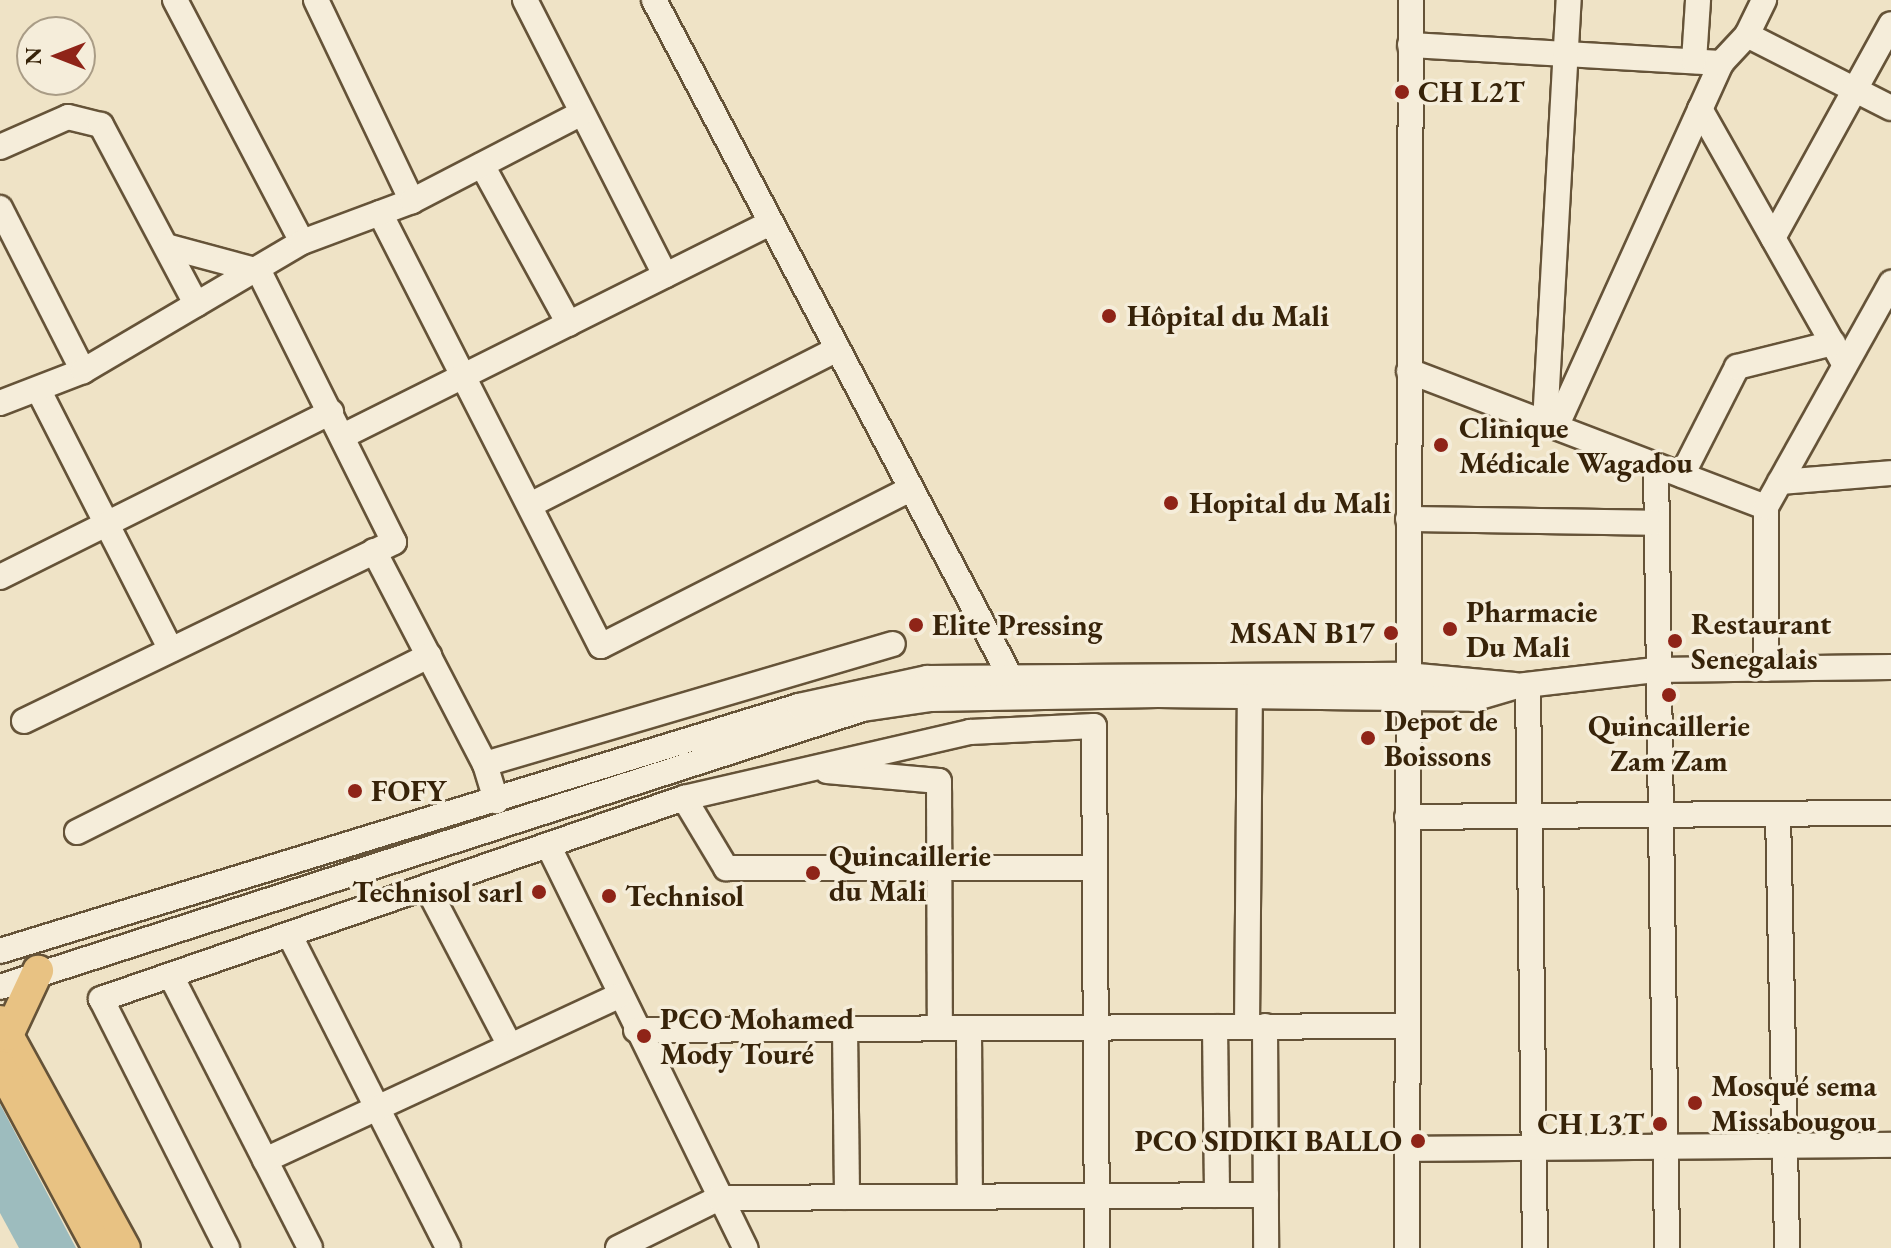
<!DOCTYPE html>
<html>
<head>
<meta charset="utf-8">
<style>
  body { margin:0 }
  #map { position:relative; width:1891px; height:1248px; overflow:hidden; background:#efe3c6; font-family:"EB Garamond",serif }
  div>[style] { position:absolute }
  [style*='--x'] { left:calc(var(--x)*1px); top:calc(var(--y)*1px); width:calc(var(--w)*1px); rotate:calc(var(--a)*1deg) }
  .water>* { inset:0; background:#9dbcbe }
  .roads { filter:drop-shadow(2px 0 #655338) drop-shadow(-2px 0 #655338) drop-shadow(0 2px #655338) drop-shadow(0 -2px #655338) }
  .minor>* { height:24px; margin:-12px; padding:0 12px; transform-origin:12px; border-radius:12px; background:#f5edda }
  .major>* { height:30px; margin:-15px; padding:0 15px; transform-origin:15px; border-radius:15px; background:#e8c283 }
  .dots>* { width:22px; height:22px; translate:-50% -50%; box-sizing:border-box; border:4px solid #f5edda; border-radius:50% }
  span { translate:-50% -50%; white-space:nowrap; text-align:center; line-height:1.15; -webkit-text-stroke:7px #f5edda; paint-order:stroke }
  .poi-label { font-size:30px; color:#372309; font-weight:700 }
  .left { translate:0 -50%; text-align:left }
  .right { translate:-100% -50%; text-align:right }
  .north { position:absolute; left:16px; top:16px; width:80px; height:80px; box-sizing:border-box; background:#f5edda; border:2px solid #a99c86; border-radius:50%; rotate:270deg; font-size:22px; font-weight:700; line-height:32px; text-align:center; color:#372309 }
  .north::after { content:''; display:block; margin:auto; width:28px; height:36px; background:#8f2418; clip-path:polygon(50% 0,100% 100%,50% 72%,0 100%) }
</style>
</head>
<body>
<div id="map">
  <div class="water">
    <i style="clip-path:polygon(0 1104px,76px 1248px,19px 1248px,0 1213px)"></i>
  </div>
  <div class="roads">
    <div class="minor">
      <i style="--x:175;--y:0;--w:273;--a:62.3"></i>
      <i style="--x:316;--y:0;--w:223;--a:64.5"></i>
      <i style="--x:525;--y:0;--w:309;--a:63"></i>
      <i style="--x:654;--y:0;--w:764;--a:62.23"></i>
      <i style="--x:1747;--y:35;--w:161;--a:26.9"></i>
      <i style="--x:1410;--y:45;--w:312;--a:3.3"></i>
      <i style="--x:1694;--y:61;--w:61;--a:-86.2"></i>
      <i style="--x:1700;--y:109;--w:294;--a:60.5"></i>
      <i style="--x:0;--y:147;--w:74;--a:-23.8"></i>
      <i style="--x:68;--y:117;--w:34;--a:14"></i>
      <i style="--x:101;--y:125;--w:203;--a:62"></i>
      <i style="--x:482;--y:165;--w:181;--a:61.3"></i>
      <i style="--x:0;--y:208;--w:183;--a:63"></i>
      <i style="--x:380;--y:213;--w:486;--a:63"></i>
      <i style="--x:601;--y:646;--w:347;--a:-26.9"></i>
      <i style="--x:1773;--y:238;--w:244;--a:-61.1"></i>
      <i style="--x:1409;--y:371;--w:382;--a:20.9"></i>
      <i style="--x:40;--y:393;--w:288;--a:63"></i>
      <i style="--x:0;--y:403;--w:89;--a:-21.1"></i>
      <i style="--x:83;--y:371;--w:254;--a:-30.5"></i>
      <i style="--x:302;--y:242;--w:117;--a:-20.4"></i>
      <i style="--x:412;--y:201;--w:191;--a:-27.4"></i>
      <i style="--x:1545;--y:423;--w:424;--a:-86.8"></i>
      <i style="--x:1556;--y:427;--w:400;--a:-65.6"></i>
      <i style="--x:1721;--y:63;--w:38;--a:-47"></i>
      <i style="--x:1747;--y:35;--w:39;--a:-64"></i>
      <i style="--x:343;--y:436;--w:478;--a:-26.5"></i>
      <i style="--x:1656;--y:466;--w:782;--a:89.19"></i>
      <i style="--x:1682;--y:475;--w:121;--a:-63"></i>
      <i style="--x:1737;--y:367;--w:99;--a:-14"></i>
      <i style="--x:1780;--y:482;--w:111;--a:-4.6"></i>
      <i style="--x:530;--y:505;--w:345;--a:-26.9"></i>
      <i style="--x:1408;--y:519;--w:248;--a:0.9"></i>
      <i style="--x:374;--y:551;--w:240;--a:62.5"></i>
      <i style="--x:485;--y:764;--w:39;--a:73"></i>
      <i style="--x:0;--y:577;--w:370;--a:-26.5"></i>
      <i style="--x:1766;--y:669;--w:162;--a:-90"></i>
      <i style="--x:1766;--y:507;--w:257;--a:-60.8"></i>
      <i style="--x:1528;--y:685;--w:563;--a:89.29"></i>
      <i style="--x:24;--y:721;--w:411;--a:-25.8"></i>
      <i style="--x:394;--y:542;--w:303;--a:-116.5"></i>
      <i style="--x:259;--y:271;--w:96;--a:-165"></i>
      <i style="--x:485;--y:764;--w:425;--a:-16.4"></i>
      <i style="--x:827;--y:771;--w:112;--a:5.1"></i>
      <i style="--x:939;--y:781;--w:247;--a:89.8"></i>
      <i style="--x:684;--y:798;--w:82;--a:59"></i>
      <i style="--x:726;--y:868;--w:369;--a:0"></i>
      <i style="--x:1778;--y:814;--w:434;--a:88.8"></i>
      <i style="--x:1407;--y:817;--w:484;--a:-0.5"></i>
      <i style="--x:77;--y:832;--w:394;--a:-26.6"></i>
      <i style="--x:548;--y:845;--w:449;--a:63.9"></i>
      <i style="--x:427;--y:887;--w:179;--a:62.4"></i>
      <i style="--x:291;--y:938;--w:347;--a:63.1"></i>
      <i style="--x:0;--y:951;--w:836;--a:-17.05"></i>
      <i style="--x:799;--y:706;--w:131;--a:-12.3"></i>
      <i style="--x:927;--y:678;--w:480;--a:-0.4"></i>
      <i style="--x:1407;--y:675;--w:108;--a:5.3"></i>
      <i style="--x:171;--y:976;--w:305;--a:62.9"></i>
      <i style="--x:0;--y:987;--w:907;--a:-17.86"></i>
      <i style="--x:863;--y:709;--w:69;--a:-8.4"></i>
      <i style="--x:931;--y:699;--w:227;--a:-1"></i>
      <i style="--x:1158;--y:695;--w:315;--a:0.7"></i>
      <i style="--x:1473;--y:699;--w:46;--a:-16.5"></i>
      <i style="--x:1517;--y:686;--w:139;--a:-6.6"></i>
      <i style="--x:1655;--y:670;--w:236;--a:-0.7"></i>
      <i style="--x:1247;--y:1026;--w:330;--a:-89.5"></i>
      <i style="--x:1265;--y:1026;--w:222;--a:89.7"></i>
      <i style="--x:1215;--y:1027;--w:168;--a:89.3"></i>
      <i style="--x:969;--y:1028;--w:168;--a:89.7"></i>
      <i style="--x:845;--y:1029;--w:168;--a:89.3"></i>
      <i style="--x:636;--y:1030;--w:771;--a:-0.3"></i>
      <i style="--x:1407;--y:1149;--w:484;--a:-0.5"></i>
      <i style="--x:265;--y:1160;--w:390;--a:-24.9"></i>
      <i style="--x:227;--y:1248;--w:279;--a:-116.8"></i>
      <i style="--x:101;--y:999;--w:617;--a:-19.02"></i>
      <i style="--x:684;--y:798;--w:294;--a:-13"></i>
      <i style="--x:970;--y:732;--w:124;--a:-2.8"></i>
      <i style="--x:1094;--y:726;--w:522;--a:89.67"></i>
      <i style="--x:618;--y:1248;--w:113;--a:-26.3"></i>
      <i style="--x:719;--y:1198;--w:547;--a:-0.31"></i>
      <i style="--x:1407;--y:1248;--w:1248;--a:-89.82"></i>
    </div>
    <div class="major">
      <i style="--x:0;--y:1021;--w:259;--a:61.2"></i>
      <i style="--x:8;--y:1035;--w:71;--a:-64.9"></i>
      <i style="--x:0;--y:1066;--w:207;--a:61.7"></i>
    </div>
  </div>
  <div class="dots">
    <i style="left:1402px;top:92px;background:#8f2418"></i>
    <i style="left:1109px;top:316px;background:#8f2418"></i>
    <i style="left:1441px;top:445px;background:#8f2418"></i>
    <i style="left:1171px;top:503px;background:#8f2418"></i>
    <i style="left:916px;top:625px;background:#8f2418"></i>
    <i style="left:1450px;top:629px;background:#8f2418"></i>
    <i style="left:1391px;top:633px;background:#8f2418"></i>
    <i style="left:1675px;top:641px;background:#8f2418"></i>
    <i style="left:1669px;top:695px;background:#8f2418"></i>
    <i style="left:1368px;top:738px;background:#8f2418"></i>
    <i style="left:355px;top:791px;background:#8f2418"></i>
    <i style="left:813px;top:873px;background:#8f2418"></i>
    <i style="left:539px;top:892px;background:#8f2418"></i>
    <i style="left:609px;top:896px;background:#8f2418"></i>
    <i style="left:644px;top:1036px;background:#8f2418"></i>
    <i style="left:1695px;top:1103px;background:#8f2418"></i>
    <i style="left:1660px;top:1124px;background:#8f2418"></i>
    <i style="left:1418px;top:1141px;background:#8f2418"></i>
  </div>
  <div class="poi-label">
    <span class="left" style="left:1418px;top:92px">CH L2T</span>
    <span class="left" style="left:1127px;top:316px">Hôpital du Mali</span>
    <span class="left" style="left:1459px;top:445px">Clinique<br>Médicale Wagadou</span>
    <span class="left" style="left:1189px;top:503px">Hopital du Mali</span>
    <span class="left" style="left:1466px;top:629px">Pharmacie<br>Du Mali</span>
    <span class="left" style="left:1691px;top:641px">Restaurant<br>Senegalais</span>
    <span class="left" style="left:932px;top:625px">Elite Pressing</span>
    <span class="right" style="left:1375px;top:633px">MSAN B17</span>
    <span class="left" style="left:1384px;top:738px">Depot de<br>Boissons</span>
    <span style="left:1669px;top:743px">Quincaillerie<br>Zam Zam</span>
    <span class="left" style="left:371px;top:791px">FOFY</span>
    <span class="left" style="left:829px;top:873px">Quincaillerie<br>du Mali</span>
    <span class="right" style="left:523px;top:892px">Technisol sarl</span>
    <span class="left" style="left:625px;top:896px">Technisol</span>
    <span class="left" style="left:660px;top:1036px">PCO Mohamed<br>Mody Touré</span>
    <span class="left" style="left:1711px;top:1103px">Mosqué sema<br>Missabougou</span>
    <span class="right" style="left:1644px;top:1124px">CH L3T</span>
    <span class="right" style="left:1402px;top:1141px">PCO SIDIKI BALLO</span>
  </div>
  <div class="north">N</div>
</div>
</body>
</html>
